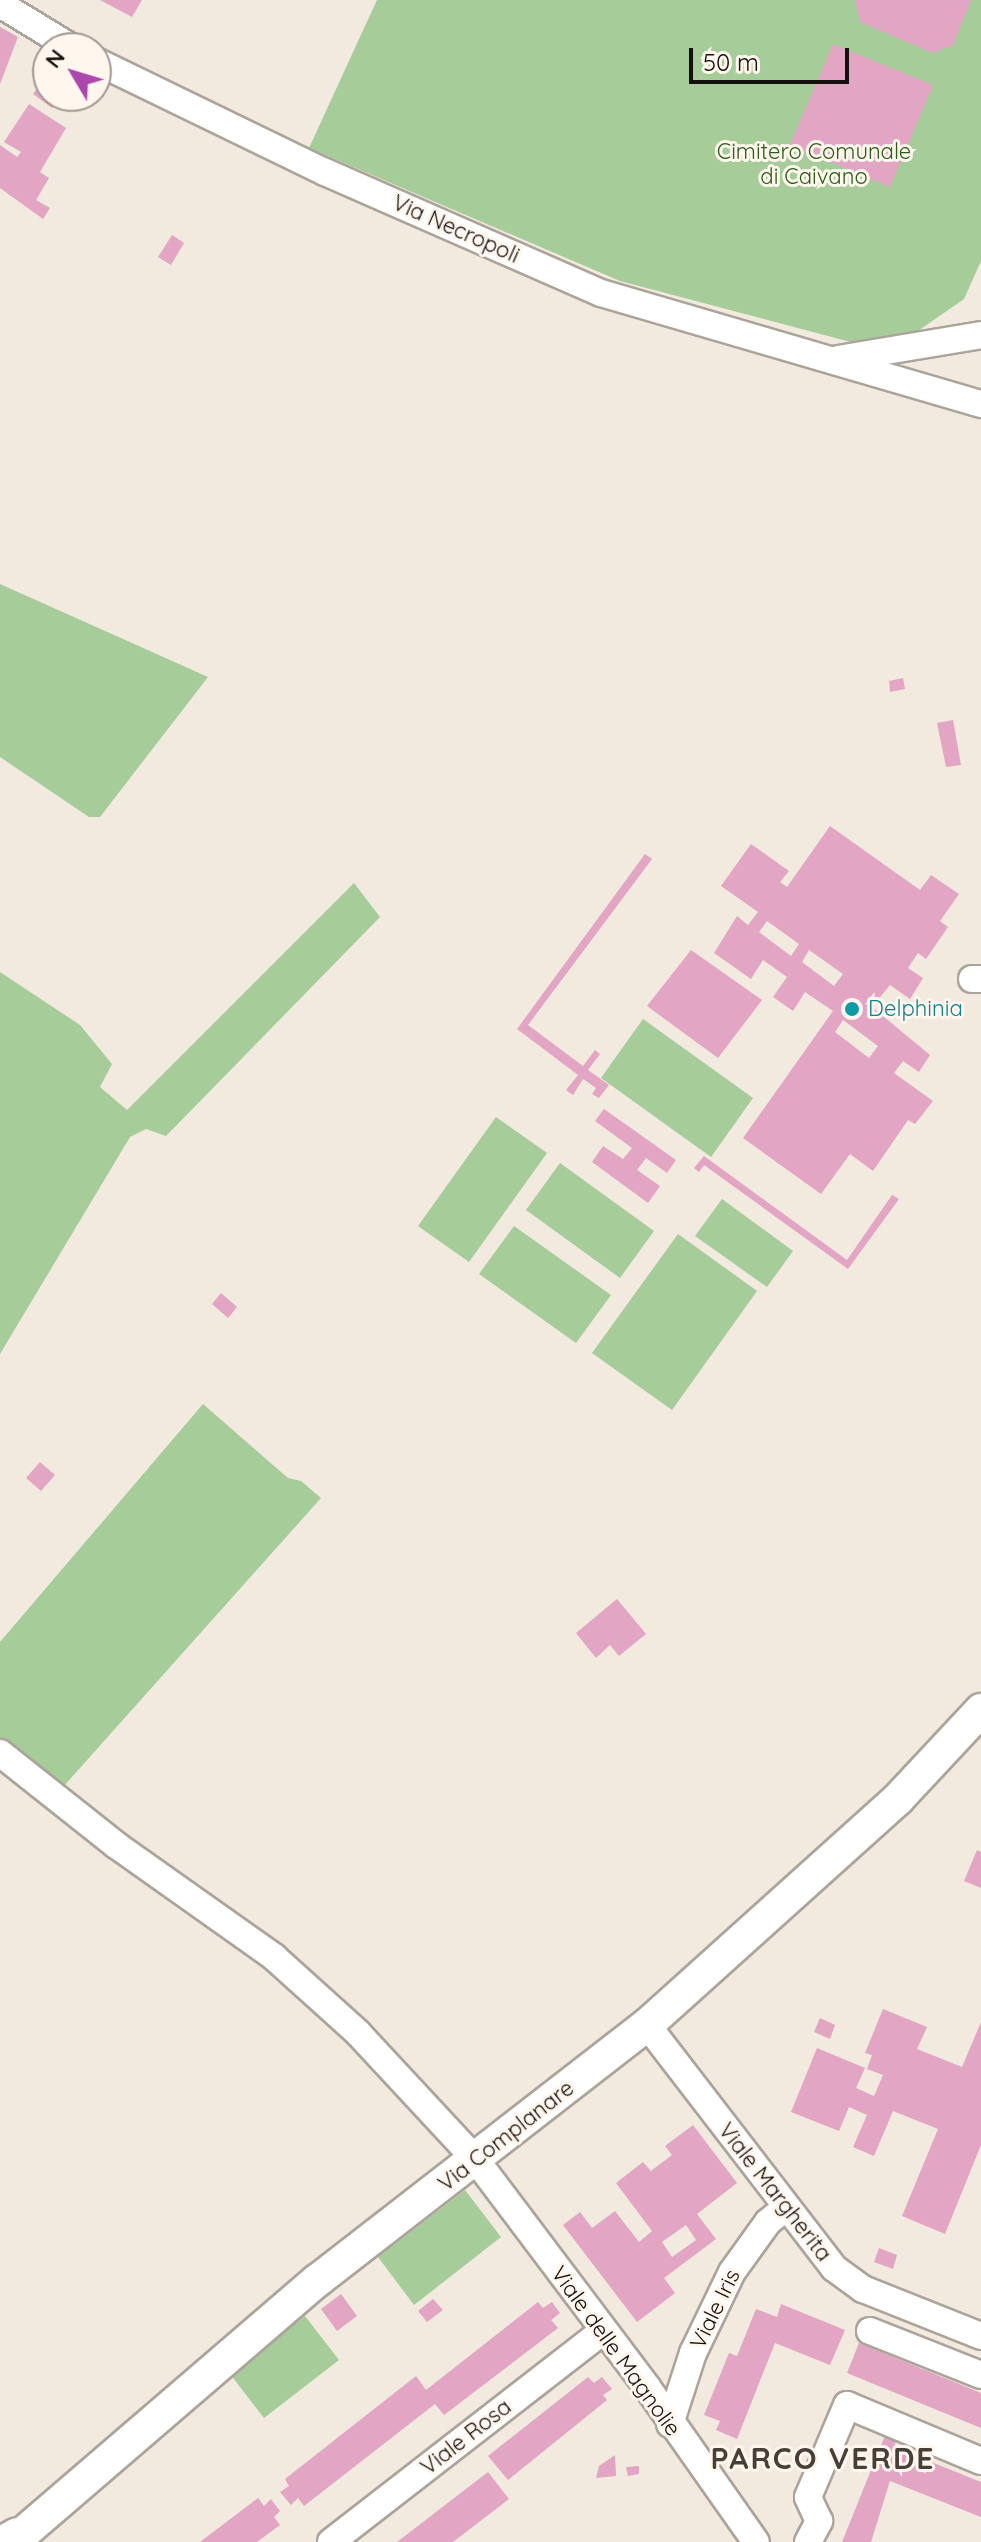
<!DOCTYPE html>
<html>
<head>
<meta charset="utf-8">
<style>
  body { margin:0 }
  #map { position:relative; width:981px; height:2542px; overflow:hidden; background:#f2e9df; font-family:Quicksand,sans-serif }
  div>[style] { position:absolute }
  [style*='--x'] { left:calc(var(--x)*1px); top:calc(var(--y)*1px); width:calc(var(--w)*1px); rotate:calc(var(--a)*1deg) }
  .green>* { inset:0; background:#a5cc99 }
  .building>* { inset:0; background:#e2a5c3 }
  .roads { filter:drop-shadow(2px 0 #aca49b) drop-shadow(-2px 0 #aca49b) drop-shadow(0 2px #aca49b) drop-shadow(0 -2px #aca49b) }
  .minor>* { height:26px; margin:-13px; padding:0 13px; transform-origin:13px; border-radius:13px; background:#fff }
  .major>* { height:32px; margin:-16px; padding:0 16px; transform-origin:16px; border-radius:16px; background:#fff }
  .highway>* { height:38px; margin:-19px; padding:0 19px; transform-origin:19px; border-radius:19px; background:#fff }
  .dots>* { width:22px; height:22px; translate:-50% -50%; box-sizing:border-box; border:4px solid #fff6ed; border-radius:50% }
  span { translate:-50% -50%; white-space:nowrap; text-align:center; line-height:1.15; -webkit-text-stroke:6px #fff6ed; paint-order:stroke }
  .park-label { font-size:22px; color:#2b5c19 }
  .street-label { font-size:22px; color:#13100d }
  .culture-label { font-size:22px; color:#0d838f }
  .left { translate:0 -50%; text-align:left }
  .district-label { font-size:30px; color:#474039; font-weight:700; letter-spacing:2px }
  .north { position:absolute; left:32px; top:32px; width:80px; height:80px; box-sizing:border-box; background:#fff6ed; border:2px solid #a19a93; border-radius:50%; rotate:308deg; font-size:22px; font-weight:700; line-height:32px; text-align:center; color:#13100d }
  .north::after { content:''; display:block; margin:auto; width:28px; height:36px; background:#ab47ad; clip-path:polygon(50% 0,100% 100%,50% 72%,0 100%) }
  .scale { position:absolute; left:689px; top:48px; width:160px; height:36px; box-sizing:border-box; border:4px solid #13100d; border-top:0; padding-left:10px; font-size:24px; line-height:28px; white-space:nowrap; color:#13100d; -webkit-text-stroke:6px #fff6ed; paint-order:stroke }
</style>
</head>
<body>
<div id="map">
  <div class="green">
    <i style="clip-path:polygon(377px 0,981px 0,981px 261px,964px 299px,915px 333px,862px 345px,620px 281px,309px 148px)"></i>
    <i style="clip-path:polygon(0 584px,208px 677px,100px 817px,89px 817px,0 757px)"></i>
    <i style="clip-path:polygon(354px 883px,380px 917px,166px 1136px,146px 1129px,130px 1137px,0 1354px,0 972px,80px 1025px,112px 1064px,100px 1087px,127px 1110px)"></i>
    <i style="clip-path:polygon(643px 1019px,753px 1098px,711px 1157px,601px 1078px)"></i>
    <i style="clip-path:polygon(496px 1117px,547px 1153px,469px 1262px,418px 1226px)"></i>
    <i style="clip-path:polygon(560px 1163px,654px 1231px,620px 1278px,526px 1210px)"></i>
    <i style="clip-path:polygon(722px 1199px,793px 1251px,767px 1287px,695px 1236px)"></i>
    <i style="clip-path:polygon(514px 1226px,611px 1295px,576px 1343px,479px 1274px)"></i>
    <i style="clip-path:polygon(678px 1234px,757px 1291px,672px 1410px,592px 1353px)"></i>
    <i style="clip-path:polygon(203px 1404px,288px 1478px,301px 1481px,321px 1498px,63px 1787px,0 1738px,0 1642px)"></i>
    <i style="clip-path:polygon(465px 2190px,501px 2237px,414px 2305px,378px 2257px)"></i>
    <i style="clip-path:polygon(305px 2316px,339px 2360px,264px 2418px,230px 2374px)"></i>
  </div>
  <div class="building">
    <i style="clip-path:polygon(100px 0,142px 0,132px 17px)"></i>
    <i style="clip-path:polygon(855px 0,971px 0,953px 45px,933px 53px,860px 22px)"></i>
    <i style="clip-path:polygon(0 27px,18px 37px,0 84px)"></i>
    <i style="clip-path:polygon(833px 44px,933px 85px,890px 187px,790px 145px)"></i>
    <i style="clip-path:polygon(48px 74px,48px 96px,62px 96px,52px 108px,33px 94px)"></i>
    <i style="clip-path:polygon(29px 104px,66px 128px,40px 172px,49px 178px,36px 200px,50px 208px,43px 219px,0 188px,0 145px,17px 157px,21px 152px,4px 142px)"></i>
    <i style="clip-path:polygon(172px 235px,184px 243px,171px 265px,158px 257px)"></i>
    <i style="clip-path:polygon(903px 678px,905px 689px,890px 692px,889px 681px)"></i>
    <i style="clip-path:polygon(953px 720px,961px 765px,946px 767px,937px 723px)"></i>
    <i style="clip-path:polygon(evenodd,830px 826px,920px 890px,931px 875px,959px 894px,940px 921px,948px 927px,926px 959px,918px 953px,908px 968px,923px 978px,910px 999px,890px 985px,872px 1007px,930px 1055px,919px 1072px,903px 1061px,894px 1073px,933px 1101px,915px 1124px,908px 1120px,873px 1171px,850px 1154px,821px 1194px,743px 1138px,833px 1011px,805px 992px,793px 1011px,773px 997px,787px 977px,763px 960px,751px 979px,714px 953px,737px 916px,748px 925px,758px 912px,721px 886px,751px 844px,789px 871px,780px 882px,787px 887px,830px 826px,767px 921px,799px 944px,791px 956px,759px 932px,767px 921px,830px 826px,809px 950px,843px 974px,834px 986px,802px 962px,809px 950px,830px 826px,843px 1020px,878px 1046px,869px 1058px,835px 1032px,843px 1020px)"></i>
    <i style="clip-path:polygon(645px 854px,652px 859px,528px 1025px,583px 1066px,595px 1050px,600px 1054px,588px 1070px,609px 1085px,599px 1098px,592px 1094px,596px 1088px,583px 1079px,573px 1095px,566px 1090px,578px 1075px,517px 1029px)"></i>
    <i style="clip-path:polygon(691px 950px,762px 1000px,718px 1058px,647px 1006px)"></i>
    <i style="clip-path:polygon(604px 1109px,676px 1160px,667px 1173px,646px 1158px,637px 1170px,660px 1186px,648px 1203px,592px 1162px,603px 1146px,623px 1159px,632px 1148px,595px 1121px)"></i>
    <i style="clip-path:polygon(704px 1156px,847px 1260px,892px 1195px,899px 1199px,848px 1269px,704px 1165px,699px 1172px,694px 1168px)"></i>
    <i style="clip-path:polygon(221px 1293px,237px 1307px,228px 1318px,212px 1304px)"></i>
    <i style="clip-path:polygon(40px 1462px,55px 1475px,41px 1491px,26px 1478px)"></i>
    <i style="clip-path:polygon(617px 1599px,646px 1634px,619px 1656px,610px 1645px,596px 1658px,576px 1633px)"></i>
    <i style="clip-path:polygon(977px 1850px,981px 1852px,981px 1888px,964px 1881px)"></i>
    <i style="clip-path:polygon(883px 2009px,927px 2027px,917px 2049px,962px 2067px,981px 2022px,981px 2145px,945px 2234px,902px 2216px,938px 2129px,893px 2111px,874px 2156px,853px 2147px,867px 2115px,849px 2107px,839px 2131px,791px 2112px,817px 2048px,865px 2068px,856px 2088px,874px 2096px,883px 2075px,867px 2069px,872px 2055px,865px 2053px)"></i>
    <i style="clip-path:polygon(820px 2018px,835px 2025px,830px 2039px,814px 2032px)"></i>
    <i style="clip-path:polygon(evenodd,693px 2125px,737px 2183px,697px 2214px,716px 2239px,664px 2278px,675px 2293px,637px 2322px,563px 2225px,580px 2212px,592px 2228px,615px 2211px,639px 2242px,652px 2231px,616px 2183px,643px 2162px,651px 2171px,672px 2155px,665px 2146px,693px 2125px,686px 2225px,696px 2240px,672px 2257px,662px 2242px,686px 2225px)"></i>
    <i style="clip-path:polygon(879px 2248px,897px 2255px,893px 2269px,874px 2262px)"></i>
    <i style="clip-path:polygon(341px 2294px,357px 2316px,337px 2331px,321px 2309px)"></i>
    <i style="clip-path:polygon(433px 2299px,443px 2310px,427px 2322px,418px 2311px)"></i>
    <i style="clip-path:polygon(538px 2302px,543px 2308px,552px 2302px,560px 2313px,551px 2320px,558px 2328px,444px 2415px,435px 2404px,304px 2506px,298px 2498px,291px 2505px,280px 2492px,289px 2486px,285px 2479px,416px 2376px,426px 2390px)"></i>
    <i style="clip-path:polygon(781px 2304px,845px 2330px,830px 2365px,775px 2343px,737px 2439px,716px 2430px,720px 2421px,704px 2415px,729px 2353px,737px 2356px,756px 2309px,777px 2317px)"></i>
    <i style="clip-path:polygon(859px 2343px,981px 2393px,981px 2428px,847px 2373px)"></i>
    <i style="clip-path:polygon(588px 2377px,594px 2383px,602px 2377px,612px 2389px,603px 2395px,607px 2400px,508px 2480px,488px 2456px)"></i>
    <i style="clip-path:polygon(886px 2433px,897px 2439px,894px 2447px,981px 2482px,981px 2517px,890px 2481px,871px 2542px,842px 2542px)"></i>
    <i style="clip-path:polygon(615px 2455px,616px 2476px,596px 2478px,599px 2466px)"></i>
    <i style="clip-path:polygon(639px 2466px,639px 2474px,628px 2476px,626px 2467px)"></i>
    <i style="clip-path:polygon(488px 2472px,509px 2499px,453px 2542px,397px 2542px)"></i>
    <i style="clip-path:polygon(258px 2498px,264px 2506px,271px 2499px,280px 2511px,274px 2517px,280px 2525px,257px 2542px,200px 2542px)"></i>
  </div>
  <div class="roads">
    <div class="minor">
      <i style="--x:0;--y:4;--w:84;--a:31.4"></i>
      <i style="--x:96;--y:61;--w:254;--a:25.9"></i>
      <i style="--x:325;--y:172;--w:301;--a:23.7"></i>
      <i style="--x:601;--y:293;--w:396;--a:16.3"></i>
      <i style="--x:838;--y:359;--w:145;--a:-9.5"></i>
      <i style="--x:972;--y:979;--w:9;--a:0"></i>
      <i style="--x:0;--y:1753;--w:148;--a:38.4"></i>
      <i style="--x:116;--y:1845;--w:194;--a:35.3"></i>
      <i style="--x:274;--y:1957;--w:113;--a:42.1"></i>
      <i style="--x:358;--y:2033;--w:173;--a:47.1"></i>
      <i style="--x:476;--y:2160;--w:284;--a:53"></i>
      <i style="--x:647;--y:2387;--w:189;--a:54.9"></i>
      <i style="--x:647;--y:2025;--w:307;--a:52.4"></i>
      <i style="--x:834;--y:2268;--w:36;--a:36"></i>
      <i style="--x:863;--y:2289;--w:127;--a:21.7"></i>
      <i style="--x:870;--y:2331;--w:119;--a:21.6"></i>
      <i style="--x:670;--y:2424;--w:75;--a:-72.1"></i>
      <i style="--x:693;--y:2353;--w:90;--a:-64.3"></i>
      <i style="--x:732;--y:2272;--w:62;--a:-54.2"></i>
      <i style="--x:768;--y:2222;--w:21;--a:-39"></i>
      <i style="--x:331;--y:2542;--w:343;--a:-37.8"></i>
      <i style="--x:808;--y:2542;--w:24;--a:-62"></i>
      <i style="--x:819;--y:2521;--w:26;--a:-115"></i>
      <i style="--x:808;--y:2497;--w:100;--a:-67"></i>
      <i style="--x:847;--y:2405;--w:145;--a:22.7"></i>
    </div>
    <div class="major">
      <i style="--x:13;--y:2542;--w:402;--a:-40.7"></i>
      <i style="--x:318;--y:2280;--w:416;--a:-37.8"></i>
      <i style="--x:647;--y:2025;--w:338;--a:-42"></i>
      <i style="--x:898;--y:1799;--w:122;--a:-47"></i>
    </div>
    <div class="highway">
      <i style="--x:9;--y:2542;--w:10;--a:-29"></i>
    </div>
  </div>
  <div class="dots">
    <i style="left:852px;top:1009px;background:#0f9aa8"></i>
  </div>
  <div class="park-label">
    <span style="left:814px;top:164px">Cimitero Comunale<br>di Caivano</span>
  </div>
  <div class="street-label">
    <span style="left:456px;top:229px;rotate:24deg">Via Necropoli</span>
    <span style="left:506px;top:2136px;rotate:-38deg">Via Complanare</span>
    <span style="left:775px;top:2192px;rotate:52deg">Viale Margherita</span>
    <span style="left:715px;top:2309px;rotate:-64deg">Viale Iris</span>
    <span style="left:616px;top:2351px;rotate:54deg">Viale delle Magnolie</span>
    <span style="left:466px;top:2437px;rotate:-38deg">Viale Rosa</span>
  </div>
  <div class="culture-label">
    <span class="left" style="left:868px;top:1009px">Delphinia</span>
  </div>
  <div class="district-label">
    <span style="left:823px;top:2458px">PARCO VERDE</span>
  </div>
  <div class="north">N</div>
  <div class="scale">50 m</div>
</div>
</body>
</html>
